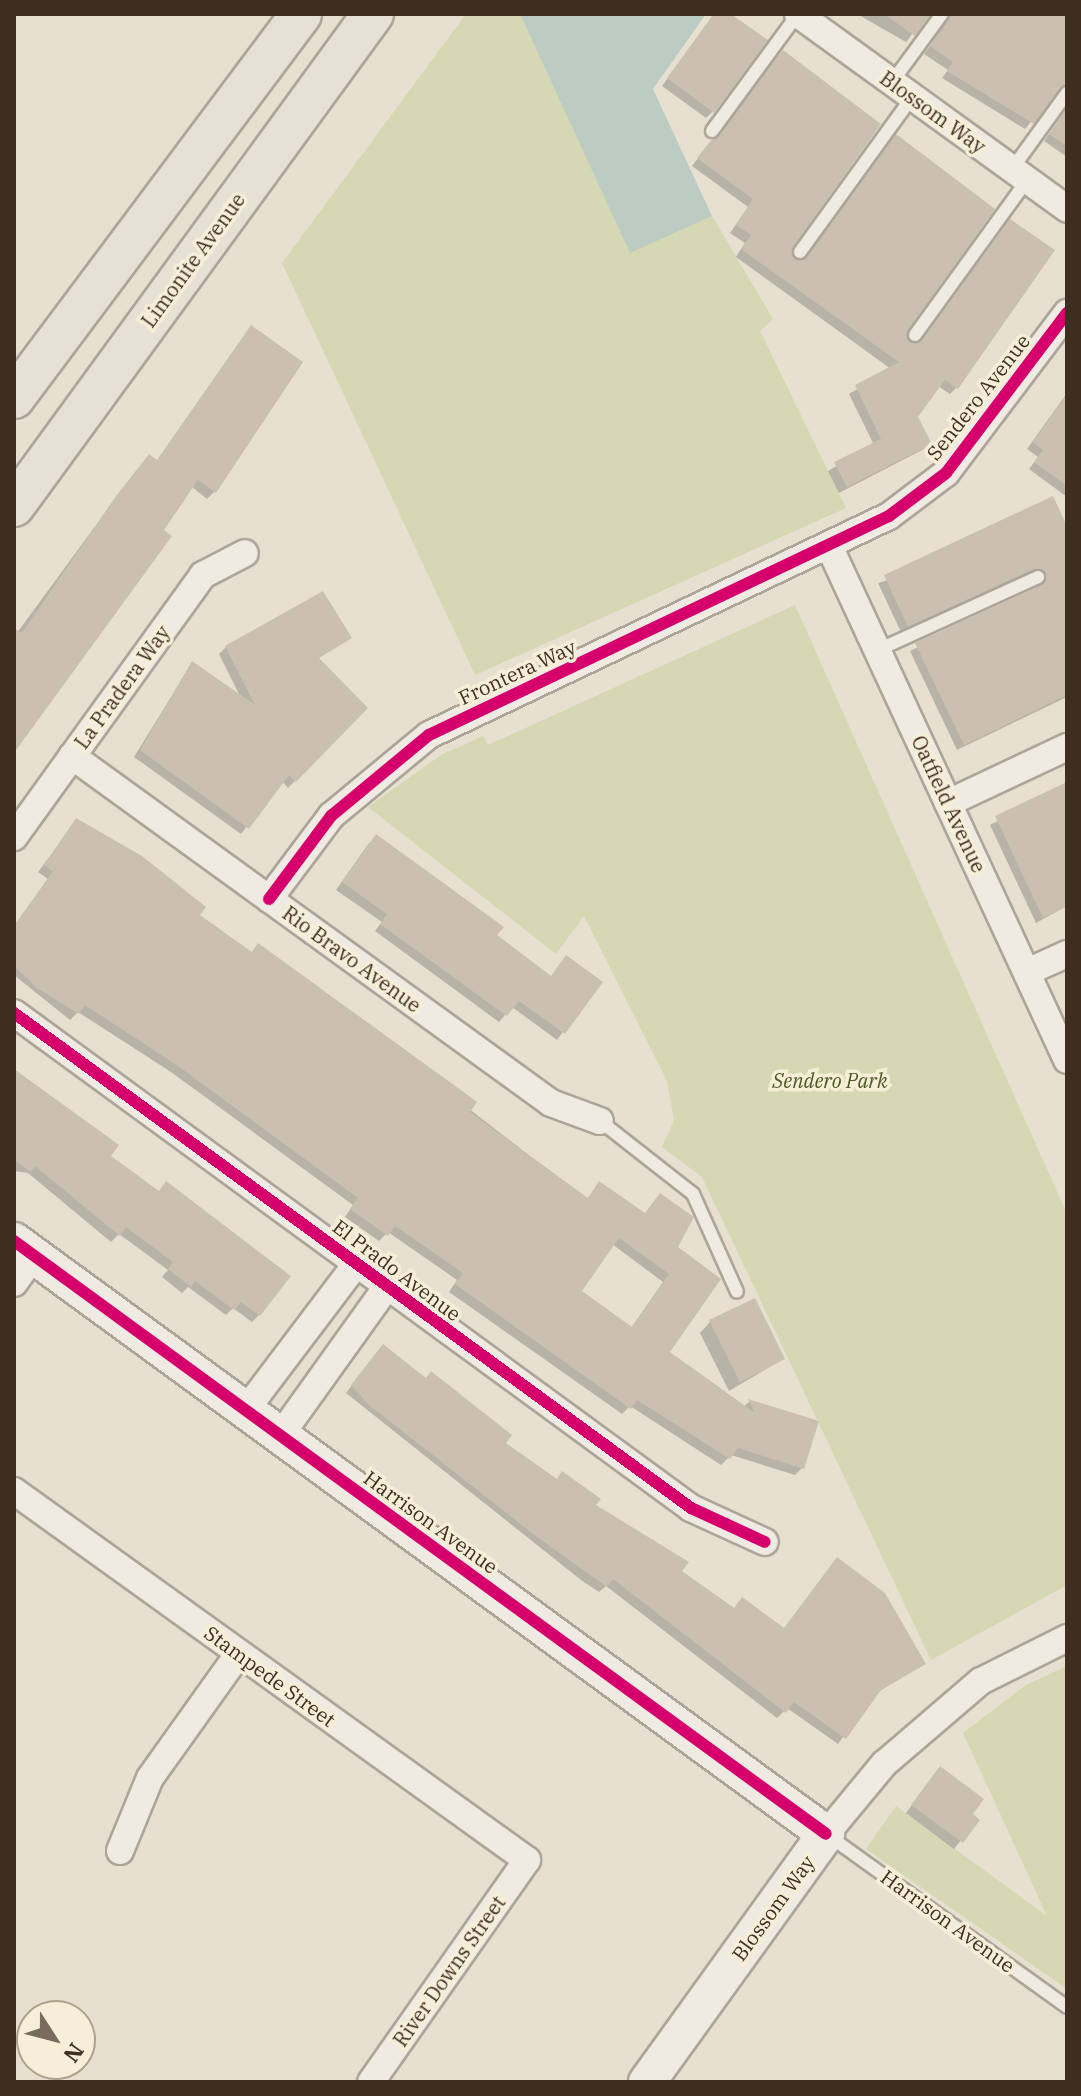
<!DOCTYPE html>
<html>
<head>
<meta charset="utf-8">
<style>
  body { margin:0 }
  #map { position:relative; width:1081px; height:2096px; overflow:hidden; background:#e7e0d1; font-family:"IBM Plex Serif",serif }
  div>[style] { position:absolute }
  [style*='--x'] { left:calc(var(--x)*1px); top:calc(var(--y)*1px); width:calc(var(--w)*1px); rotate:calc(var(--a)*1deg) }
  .green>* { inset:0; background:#d6d7b3 }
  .water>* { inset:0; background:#bcccc2 }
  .shadow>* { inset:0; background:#0003 }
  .building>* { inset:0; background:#cbbfb2 }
  .roads { filter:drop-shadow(2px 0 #ada599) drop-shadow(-2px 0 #ada599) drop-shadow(0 2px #ada599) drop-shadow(0 -2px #ada599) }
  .lane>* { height:12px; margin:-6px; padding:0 6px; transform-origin:6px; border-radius:6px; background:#efebe3 }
  .street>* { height:26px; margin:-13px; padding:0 13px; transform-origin:13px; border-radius:13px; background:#efebe3 }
  .secondary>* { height:36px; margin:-18px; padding:0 18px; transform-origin:18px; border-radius:18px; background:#efebe3 }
  .primary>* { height:40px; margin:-20px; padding:0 20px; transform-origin:20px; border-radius:20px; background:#e6e1d4 }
  .cycleway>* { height:12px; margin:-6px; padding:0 6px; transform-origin:6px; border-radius:6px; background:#d6006c }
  span { translate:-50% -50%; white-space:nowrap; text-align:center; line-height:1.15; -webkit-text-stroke:7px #f7eed8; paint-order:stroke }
  .street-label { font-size:20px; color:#3d2e20 }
  .park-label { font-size:20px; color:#4d5a26; font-style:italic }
  .frame { position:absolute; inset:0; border:16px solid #3d2e20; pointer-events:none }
  .north { position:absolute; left:16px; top:2000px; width:80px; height:80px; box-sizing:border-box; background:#f7eed8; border:2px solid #ada18e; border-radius:50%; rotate:126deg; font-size:22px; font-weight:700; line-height:32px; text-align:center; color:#3d2e20 }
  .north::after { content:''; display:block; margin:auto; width:28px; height:36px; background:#786c5e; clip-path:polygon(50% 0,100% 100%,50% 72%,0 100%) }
</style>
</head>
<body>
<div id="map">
  <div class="green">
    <i style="clip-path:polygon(466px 14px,520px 14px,630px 252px,712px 216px,773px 319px,760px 331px,846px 508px,475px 675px,282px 263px)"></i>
    <i style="clip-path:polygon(795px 605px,1067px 1214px,1067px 1585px,931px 1660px,702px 1177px,662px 1147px,674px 1120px,667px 1081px,584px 916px,556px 954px,368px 807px,441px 755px,483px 736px,488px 745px)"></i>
    <i style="clip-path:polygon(1067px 1666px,1067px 1989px,866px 1849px,896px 1806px,1047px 1916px,963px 1733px,1026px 1685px)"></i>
  </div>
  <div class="water">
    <i style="clip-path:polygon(520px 14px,706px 14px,653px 89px,712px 216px,630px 253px)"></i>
  </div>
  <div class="shadow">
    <i style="clip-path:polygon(728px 14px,712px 112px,706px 118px,662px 86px,713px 15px)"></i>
    <i style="clip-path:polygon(857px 14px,928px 14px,906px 42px)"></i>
    <i style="clip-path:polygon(941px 14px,1067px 14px,1067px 95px,1056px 91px,1025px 129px,942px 78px,948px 70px,924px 54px,944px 27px)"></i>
    <i style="clip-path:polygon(776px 60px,792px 261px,906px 329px,907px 344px,957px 387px,950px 394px,938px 386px,916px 416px,930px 443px,922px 450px,839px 493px,828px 471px,874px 445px,849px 394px,891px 369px,736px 257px,745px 243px,730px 233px,748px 207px,692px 166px)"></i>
    <i style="clip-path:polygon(1067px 109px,1067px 157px,1044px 141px)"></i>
    <i style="clip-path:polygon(301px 362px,214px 492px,207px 499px,191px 486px,14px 750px,14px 637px,110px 506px,156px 462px)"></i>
    <i style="clip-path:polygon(1067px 393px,1067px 497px,1029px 469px,1038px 457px,1027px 449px)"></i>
    <i style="clip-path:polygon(1067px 528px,1067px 697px,957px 750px,910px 651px,1036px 590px,1038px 575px,901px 632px,878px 583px)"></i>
    <i style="clip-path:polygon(349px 637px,317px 659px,365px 708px,288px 788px,282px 781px,241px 834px,134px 757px,192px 663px,241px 698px,219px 654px,226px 647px)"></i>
    <i style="clip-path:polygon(1067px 785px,1067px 906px,1036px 923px,990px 825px)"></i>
    <i style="clip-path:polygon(evenodd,77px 820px,185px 891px,197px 916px,251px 953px,258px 946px,587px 1200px,593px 1191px,675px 1248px,667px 1352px,743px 1407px,749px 1402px,816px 1422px,802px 1468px,795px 1475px,731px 1455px,721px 1465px,630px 1406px,622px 1414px,449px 1292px,457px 1280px,388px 1232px,379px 1241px,345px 1217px,353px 1205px,171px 1072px,78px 1012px,70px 1020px,14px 975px,14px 926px,48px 879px,38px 872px,77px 820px,612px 1244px,663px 1282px,631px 1328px,579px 1292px,612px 1244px)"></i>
    <i style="clip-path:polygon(369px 843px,550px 978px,600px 982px,557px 1040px,512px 1007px,499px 1022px,375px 931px,382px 922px,336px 890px)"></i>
    <i style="clip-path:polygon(14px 1071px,109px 1156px,259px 1315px,252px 1322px,233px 1308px,226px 1315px,188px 1287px,182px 1293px,162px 1277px,168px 1270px,119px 1234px,111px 1242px,28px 1173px,14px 1171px)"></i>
    <i style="clip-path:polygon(710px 1322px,783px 1359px,729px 1391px,700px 1333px)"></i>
    <i style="clip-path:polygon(376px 1354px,733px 1610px,783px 1630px,923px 1664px,875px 1694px,838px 1744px,787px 1708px,777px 1718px,606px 1586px,599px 1592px,581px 1580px,346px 1393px)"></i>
    <i style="clip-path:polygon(933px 1776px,977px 1820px,954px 1849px,906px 1813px)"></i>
  </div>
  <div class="building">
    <i style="clip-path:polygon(714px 14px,731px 14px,768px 40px,714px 113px,667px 78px)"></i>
    <i style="clip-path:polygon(884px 14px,931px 14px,915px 36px)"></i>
    <i style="clip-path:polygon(951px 14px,1067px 14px,1067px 84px,1034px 124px,947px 71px,953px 62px,930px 46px)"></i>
    <i style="clip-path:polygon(783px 50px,881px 124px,793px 247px,794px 259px,807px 257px,896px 134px,995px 209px,908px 330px,909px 342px,922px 340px,1010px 219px,1055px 250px,958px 389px,945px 380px,918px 417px,932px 444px,847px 487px,834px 462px,881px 439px,855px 385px,899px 362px,741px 249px,751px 235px,736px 225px,753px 199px,697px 158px)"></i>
    <i style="clip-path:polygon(1067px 108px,1067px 146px,1049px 134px)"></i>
    <i style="clip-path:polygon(251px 325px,303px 362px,216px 493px,198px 480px,164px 530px,172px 536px,14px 753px,14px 628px,22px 633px,116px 496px,149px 454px,157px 460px)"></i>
    <i style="clip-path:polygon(1067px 394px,1067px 486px,1034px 462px,1043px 450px,1033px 442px)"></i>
    <i style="clip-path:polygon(1053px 496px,1067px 526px,1067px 695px,964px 745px,915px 643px,1042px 585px,1046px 573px,1034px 569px,908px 627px,884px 575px)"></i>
    <i style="clip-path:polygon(323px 591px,352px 638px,319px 658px,368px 708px,296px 782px,289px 775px,249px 829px,140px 750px,192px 661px,255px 705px,225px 646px)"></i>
    <i style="clip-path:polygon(1067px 782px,1067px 906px,1043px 918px,995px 816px)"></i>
    <i style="clip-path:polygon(evenodd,76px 818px,142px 856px,206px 907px,200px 915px,252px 952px,258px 943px,458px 1088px,477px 1102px,470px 1112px,588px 1198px,599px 1181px,645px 1213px,660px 1193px,694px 1217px,678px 1247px,721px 1279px,670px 1352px,755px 1413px,748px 1399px,819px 1421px,804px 1469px,738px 1448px,730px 1459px,637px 1400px,631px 1409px,455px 1284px,463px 1273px,395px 1226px,388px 1236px,350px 1209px,358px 1198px,178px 1066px,85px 1005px,79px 1014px,37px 988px,14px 966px,14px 926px,53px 871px,44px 865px,76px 818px,619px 1238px,669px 1274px,632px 1327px,582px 1291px,619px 1238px)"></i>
    <i style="clip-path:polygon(376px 834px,504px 927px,497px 935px,551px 976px,566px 955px,603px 982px,565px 1034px,519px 1001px,507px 1016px,380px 924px,387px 914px,342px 882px)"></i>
    <i style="clip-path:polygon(14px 1069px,119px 1145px,111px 1156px,159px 1191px,166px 1181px,291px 1276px,260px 1316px,241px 1302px,234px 1310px,195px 1281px,191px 1287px,168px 1269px,173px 1262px,126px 1227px,120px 1236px,35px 1166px,31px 1172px,14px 1160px)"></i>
    <i style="clip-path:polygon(755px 1298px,785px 1359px,740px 1382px,709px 1320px)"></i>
    <i style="clip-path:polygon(383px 1344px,426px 1378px,431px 1371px,512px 1435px,506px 1443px,557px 1479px,562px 1471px,601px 1499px,596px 1505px,689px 1562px,682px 1571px,734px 1608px,742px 1597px,784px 1628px,837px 1557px,885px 1593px,926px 1664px,881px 1690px,846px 1739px,794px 1702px,786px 1713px,613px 1579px,607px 1587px,537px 1537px,369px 1405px,351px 1385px)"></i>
    <i style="clip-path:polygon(940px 1766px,984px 1799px,973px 1814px,980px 1820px,963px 1843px,911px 1805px)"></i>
  </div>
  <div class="roads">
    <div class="lane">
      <i style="--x:892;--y:82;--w:84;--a:-53.7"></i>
      <i style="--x:712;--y:131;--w:145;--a:-53.7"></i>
      <i style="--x:1012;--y:169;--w:94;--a:-54.1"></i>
      <i style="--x:800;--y:252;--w:191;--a:-54.1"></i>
      <i style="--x:915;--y:335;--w:191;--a:-54.1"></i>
      <i style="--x:878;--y:650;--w:176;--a:-24.5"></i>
      <i style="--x:600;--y:1121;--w:118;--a:38.1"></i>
      <i style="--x:693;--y:1194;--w:107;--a:65.8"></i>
      <i style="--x:829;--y:1836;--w:293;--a:35.7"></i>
    </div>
    <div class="street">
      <i style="--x:798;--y:14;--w:332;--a:35.9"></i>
      <i style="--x:830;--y:548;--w:564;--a:65.16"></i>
      <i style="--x:72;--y:756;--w:591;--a:35.92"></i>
      <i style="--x:551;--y:1103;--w:52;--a:20.2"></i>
      <i style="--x:948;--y:803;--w:132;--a:-25.2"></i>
      <i style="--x:14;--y:837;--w:323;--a:-54.2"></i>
      <i style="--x:203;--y:575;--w:47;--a:-27.6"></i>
      <i style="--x:269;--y:899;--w:104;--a:-53.2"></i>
      <i style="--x:331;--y:816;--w:127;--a:-39.6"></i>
      <i style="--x:429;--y:735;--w:509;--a:-25.46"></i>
      <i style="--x:889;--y:516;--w:71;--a:-37"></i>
      <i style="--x:946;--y:473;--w:201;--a:-52.9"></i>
      <i style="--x:1027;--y:972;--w:44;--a:-24.2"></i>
      <i style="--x:14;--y:1013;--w:839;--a:36.17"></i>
      <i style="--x:691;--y:1508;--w:81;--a:24.7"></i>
      <i style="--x:14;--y:1283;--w:32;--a:-54"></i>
      <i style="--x:245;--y:1411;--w:184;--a:-52.9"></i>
      <i style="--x:280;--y:1436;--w:182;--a:-54.4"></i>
      <i style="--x:14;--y:1491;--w:632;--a:35.73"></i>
      <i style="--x:527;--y:1860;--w:271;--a:125.1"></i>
      <i style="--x:826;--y:1834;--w:91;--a:-50.4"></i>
      <i style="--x:884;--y:1764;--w:128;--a:-40.6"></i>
      <i style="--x:981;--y:1681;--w:96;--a:-26.6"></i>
      <i style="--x:120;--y:1851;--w:79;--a:-67.7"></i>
      <i style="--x:150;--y:1778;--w:153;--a:-54.5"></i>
    </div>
    <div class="secondary">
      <i style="--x:14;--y:1241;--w:1005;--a:36.14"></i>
      <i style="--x:826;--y:1834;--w:306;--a:125.8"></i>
    </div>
    <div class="primary">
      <i style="--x:14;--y:398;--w:479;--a:-53.2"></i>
      <i style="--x:14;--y:506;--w:609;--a:-53.88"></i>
    </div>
  </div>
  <div class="cycleway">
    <i style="--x:269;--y:899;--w:104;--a:-53.2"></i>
    <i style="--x:331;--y:816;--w:127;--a:-39.6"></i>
    <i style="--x:429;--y:735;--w:509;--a:-25.46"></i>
    <i style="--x:889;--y:516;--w:71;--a:-37"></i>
    <i style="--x:946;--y:473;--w:201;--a:-52.9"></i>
    <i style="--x:14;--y:1013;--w:839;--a:36.17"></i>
    <i style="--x:691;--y:1508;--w:81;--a:24.7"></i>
    <i style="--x:14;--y:1241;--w:1005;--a:36.14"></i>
  </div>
  <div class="street-label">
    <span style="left:933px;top:112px;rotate:36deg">Blossom Way</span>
    <span style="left:193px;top:260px;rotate:-54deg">Limonite Avenue</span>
    <span style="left:978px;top:397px;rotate:-52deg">Sendero Avenue</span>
    <span style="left:517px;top:672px;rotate:-25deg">Frontera Way</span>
    <span style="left:122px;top:687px;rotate:-54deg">La Pradera Way</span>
    <span style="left:949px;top:804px;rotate:65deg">Oatfield Avenue</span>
    <span style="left:352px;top:959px;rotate:36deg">Rio Bravo Avenue</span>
    <span style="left:397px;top:1270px;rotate:37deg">El Prado Avenue</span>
    <span style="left:431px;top:1522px;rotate:36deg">Harrison Avenue</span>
    <span style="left:270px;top:1676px;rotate:36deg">Stampede Street</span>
    <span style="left:773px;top:1908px;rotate:-54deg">Blossom Way</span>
    <span style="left:948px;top:1921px;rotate:36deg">Harrison Avenue</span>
    <span style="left:449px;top:1971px;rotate:-55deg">River Downs Street</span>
  </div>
  <div class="park-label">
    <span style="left:830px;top:1080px">Sendero Park</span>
  </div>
  <div class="frame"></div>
  <div class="north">N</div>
</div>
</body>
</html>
